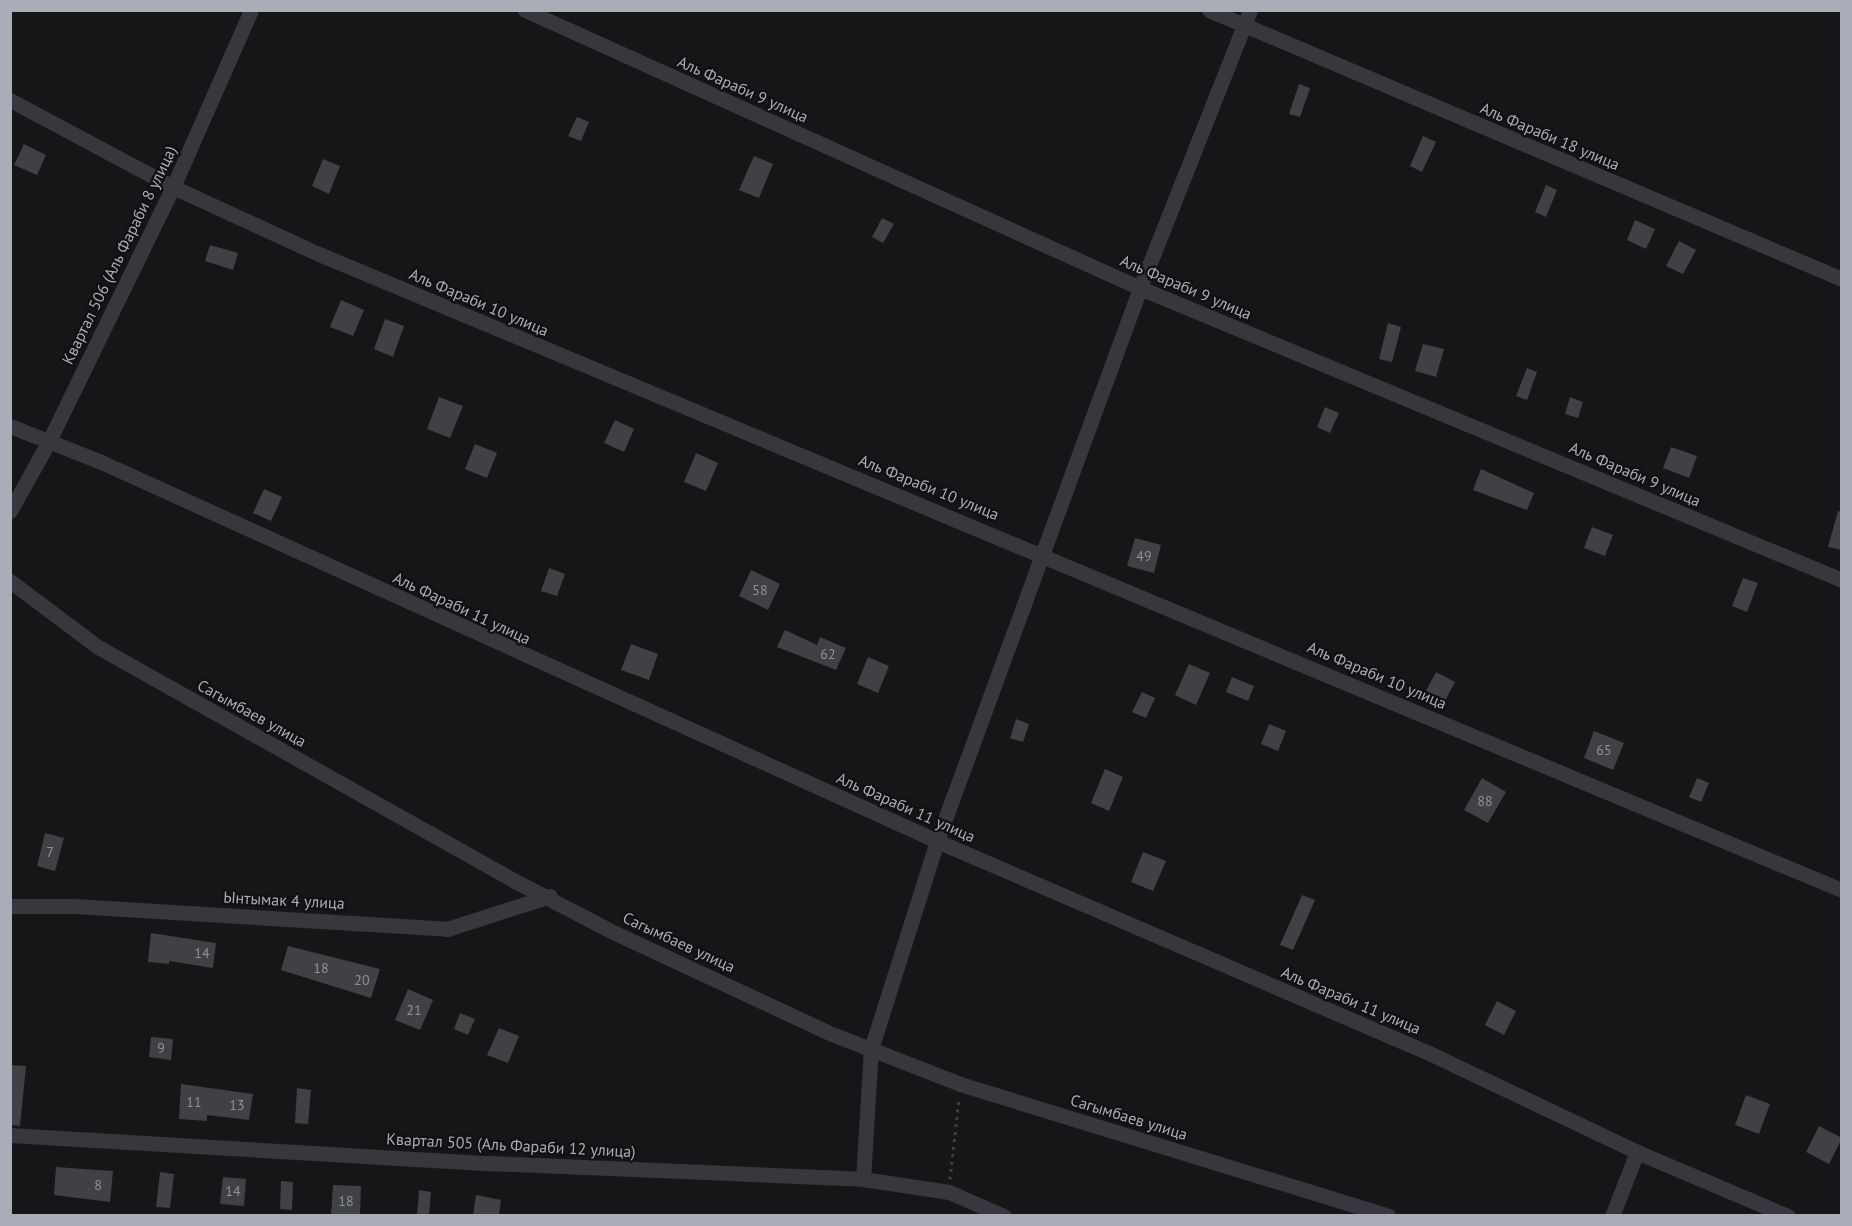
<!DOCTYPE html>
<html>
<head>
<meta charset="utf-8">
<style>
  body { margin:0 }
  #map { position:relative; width:1852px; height:1226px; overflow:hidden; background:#161618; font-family:"PT Sans",sans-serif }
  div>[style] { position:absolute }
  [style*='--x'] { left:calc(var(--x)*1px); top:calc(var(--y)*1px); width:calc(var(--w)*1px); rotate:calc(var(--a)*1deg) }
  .building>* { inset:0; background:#404145 }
  .path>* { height:3px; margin-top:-1.5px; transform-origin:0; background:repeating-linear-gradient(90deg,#3d3f44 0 3px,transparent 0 7.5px) }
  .minor>* { height:15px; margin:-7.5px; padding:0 7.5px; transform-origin:7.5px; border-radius:7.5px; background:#37383d }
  span { translate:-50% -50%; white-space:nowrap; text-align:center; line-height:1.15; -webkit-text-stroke:4.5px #111113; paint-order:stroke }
  .number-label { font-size:14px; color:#8e929b }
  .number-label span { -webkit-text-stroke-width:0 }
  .street-label { font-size:16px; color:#a8adb8 }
  .frame { position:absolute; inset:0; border:12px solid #a8adb8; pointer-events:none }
</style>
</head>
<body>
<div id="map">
  <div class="building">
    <i style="clip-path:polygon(1299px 84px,1310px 88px,1300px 117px,1289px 114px)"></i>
    <i style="clip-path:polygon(577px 117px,589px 122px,581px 141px,568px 136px)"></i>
    <i style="clip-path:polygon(1423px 136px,1436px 142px,1422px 172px,1410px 166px)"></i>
    <i style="clip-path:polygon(24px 144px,46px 155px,37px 175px,14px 165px)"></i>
    <i style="clip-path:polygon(754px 156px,773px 164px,759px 198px,739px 190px)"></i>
    <i style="clip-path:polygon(323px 159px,340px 166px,329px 194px,312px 186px)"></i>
    <i style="clip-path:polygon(1546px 185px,1557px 190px,1546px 217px,1535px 212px)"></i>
    <i style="clip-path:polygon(882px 218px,894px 224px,883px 243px,872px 237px)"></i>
    <i style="clip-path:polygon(1635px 220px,1655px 229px,1646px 249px,1627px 240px)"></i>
    <i style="clip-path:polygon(1679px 241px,1696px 250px,1683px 274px,1666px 266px)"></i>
    <i style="clip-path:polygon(210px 245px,238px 253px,233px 270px,205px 261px)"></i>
    <i style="clip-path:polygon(341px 300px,364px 310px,353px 336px,330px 327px)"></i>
    <i style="clip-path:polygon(385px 319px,404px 326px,393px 357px,374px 349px)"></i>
    <i style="clip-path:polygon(1388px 323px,1401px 327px,1392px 362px,1379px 359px)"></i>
    <i style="clip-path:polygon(1423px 344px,1444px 349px,1436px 377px,1415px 371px)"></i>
    <i style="clip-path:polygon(1527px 368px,1537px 372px,1527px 400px,1516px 396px)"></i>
    <i style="clip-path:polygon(439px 397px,463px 406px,450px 438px,427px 429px)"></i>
    <i style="clip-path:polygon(1570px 397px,1583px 402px,1578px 418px,1565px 414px)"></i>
    <i style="clip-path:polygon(1325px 407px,1339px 413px,1330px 433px,1317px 427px)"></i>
    <i style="clip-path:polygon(615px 420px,634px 429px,624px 452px,604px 443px)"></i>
    <i style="clip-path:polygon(475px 444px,497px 453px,487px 478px,465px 469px)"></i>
    <i style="clip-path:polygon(1671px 447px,1697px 456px,1689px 478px,1663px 468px)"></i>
    <i style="clip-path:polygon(696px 453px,718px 463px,706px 491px,684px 482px)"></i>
    <i style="clip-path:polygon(1481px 469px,1534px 493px,1527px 510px,1473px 490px)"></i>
    <i style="clip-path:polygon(264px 489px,282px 497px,271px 521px,253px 513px)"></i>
    <i style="clip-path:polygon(1838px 511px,1842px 512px,1842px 550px,1828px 547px)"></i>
    <i style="clip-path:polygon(1592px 527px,1613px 535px,1605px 556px,1584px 548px)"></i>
    <i style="clip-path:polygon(1135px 538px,1161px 545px,1154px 573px,1127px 566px)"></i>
    <i style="clip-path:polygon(549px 568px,565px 574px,557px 596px,541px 591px)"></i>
    <i style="clip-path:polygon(751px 570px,780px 584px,768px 610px,739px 596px)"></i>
    <i style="clip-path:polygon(1743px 578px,1758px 583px,1747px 612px,1732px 606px)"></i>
    <i style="clip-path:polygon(785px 630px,817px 645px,820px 637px,846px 648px,836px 670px,777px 647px)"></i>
    <i style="clip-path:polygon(631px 644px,658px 654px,649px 680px,621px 670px)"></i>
    <i style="clip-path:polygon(868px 657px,889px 666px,878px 693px,857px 684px)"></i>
    <i style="clip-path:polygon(1189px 664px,1210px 673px,1196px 705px,1175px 695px)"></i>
    <i style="clip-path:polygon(1436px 672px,1455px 682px,1445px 701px,1426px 691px)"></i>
    <i style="clip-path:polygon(1232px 677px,1254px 686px,1248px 701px,1226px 692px)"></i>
    <i style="clip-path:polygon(1142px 692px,1155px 698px,1146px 718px,1132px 712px)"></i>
    <i style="clip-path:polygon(1016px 719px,1029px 724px,1023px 742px,1010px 738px)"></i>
    <i style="clip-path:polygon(1269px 724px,1286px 731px,1278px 751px,1261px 744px)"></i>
    <i style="clip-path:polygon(1594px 731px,1624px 743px,1613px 770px,1584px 758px)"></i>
    <i style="clip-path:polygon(1105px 769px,1123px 777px,1109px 811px,1091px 803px)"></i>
    <i style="clip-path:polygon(1482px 778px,1506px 792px,1488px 823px,1464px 810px)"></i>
    <i style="clip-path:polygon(1697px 778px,1709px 783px,1701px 802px,1689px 797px)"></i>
    <i style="clip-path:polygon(45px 833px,64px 838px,55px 871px,37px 866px)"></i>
    <i style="clip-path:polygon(1143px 852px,1166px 861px,1153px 891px,1131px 882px)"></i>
    <i style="clip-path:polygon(1302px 895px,1315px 900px,1293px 950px,1280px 945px)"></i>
    <i style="clip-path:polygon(151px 933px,216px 943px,213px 968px,169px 961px,169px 964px,148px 962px)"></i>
    <i style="clip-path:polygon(288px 946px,380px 969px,371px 998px,281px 970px)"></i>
    <i style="clip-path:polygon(408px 989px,433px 1000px,420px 1030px,395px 1020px)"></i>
    <i style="clip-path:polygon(1497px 1001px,1516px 1011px,1504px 1035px,1485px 1025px)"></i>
    <i style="clip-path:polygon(460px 1013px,475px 1019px,468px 1035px,454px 1029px)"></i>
    <i style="clip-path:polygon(499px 1028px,519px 1036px,508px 1063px,487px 1055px)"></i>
    <i style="clip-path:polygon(151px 1037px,173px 1039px,171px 1060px,149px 1057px)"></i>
    <i style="clip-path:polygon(10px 1065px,26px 1066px,20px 1126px,10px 1125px)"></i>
    <i style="clip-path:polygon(181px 1084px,253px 1094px,249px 1120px,207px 1115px,207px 1121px,179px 1119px)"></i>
    <i style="clip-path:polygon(297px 1088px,311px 1090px,308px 1124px,295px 1123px)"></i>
    <i style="clip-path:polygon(1746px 1095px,1770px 1104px,1759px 1134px,1735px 1125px)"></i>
    <i style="clip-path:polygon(1819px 1126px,1842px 1138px,1829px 1164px,1806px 1152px)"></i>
    <i style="clip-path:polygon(56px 1167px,113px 1171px,110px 1202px,54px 1195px)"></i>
    <i style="clip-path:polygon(160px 1172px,174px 1174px,170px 1208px,156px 1207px)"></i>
    <i style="clip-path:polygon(223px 1177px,246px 1179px,244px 1206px,220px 1204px)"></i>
    <i style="clip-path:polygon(281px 1181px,293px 1182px,292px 1210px,280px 1209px)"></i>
    <i style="clip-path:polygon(333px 1185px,361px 1186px,360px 1215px,331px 1215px)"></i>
    <i style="clip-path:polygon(419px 1190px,431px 1192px,429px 1215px,417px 1215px)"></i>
    <i style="clip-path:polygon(476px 1195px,501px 1200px,499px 1215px,473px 1215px)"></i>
  </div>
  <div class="path">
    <i style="--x:950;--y:1179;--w:81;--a:-83.6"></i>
  </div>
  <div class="minor">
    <i style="--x:525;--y:10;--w:675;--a:24.32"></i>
    <i style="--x:1140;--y:288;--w:760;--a:22.59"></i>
    <i style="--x:1209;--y:10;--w:688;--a:23.02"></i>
    <i style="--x:10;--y:100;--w:185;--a:28.1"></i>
    <i style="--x:173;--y:187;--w:161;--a:24.7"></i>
    <i style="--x:319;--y:254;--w:1650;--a:22.67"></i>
    <i style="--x:10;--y:426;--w:96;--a:21.5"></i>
    <i style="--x:99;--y:461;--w:920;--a:24.39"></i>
    <i style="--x:937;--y:841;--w:538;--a:23.32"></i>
    <i style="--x:1431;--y:1054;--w:228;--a:25.4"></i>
    <i style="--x:1637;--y:1152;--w:164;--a:23"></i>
    <i style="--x:10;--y:511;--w:78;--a:-60.8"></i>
    <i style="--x:48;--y:443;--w:285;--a:-64"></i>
    <i style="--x:173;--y:187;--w:193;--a:-66.2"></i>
    <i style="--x:10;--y:581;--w:110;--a:36.9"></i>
    <i style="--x:98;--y:647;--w:480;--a:29.3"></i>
    <i style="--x:517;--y:882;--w:110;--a:27.5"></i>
    <i style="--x:615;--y:933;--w:239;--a:25"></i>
    <i style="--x:832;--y:1034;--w:137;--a:21.3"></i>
    <i style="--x:960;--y:1084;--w:448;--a:17.1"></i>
    <i style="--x:10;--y:906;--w:64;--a:0"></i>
    <i style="--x:74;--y:906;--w:374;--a:3.5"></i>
    <i style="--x:447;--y:929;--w:108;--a:-17.8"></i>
    <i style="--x:10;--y:1135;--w:478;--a:3.4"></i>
    <i style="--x:487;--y:1163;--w:376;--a:2.4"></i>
    <i style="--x:863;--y:1179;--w:87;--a:8.6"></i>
    <i style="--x:949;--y:1192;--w:60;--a:23.6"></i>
    <i style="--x:863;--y:1179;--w:130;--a:-86.5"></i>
    <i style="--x:871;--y:1049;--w:218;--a:-72.4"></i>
    <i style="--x:937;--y:841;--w:589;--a:-69.84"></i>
    <i style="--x:1140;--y:288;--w:299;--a:-68.4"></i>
    <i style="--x:1612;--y:1216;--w:69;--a:-68.7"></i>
  </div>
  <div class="number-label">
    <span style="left:1144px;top:556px">49</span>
    <span style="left:760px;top:590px">58</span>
    <span style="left:828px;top:654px">62</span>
    <span style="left:1604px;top:750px">65</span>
    <span style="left:1485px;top:801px">88</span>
    <span style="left:50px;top:852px">7</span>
    <span style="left:202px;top:953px">14</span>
    <span style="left:321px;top:968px">18</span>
    <span style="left:362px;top:980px">20</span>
    <span style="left:414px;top:1010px">21</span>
    <span style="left:161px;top:1048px">9</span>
    <span style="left:194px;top:1102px">11</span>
    <span style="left:237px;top:1105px">13</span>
    <span style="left:98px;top:1185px">8</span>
    <span style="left:233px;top:1191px">14</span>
    <span style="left:346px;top:1201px">18</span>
  </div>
  <div class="street-label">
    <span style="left:743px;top:89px;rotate:24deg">Аль Фараби 9 улица</span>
    <span style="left:1550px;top:136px;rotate:23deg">Аль Фараби 18 улица</span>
    <span style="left:119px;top:255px;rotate:-64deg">Квартал 506 (Аль Фараби 8 улица)</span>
    <span style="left:1186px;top:287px;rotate:23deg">Аль Фараби 9 улица</span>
    <span style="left:479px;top:302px;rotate:23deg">Аль Фараби 10 улица</span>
    <span style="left:1635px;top:474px;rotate:23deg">Аль Фараби 9 улица</span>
    <span style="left:929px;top:487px;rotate:22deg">Аль Фараби 10 улица</span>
    <span style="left:462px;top:608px;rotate:25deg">Аль Фараби 11 улица</span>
    <span style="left:1377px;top:675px;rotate:23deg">Аль Фараби 10 улица</span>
    <span style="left:252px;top:713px;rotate:29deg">Сагымбаев улица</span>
    <span style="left:906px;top:807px;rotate:24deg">Аль Фараби 11 улица</span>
    <span style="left:284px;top:900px;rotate:3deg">Ынтымак 4 улица</span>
    <span style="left:679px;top:942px;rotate:25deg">Сагымбаев улица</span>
    <span style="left:1351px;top:1000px;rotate:23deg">Аль Фараби 11 улица</span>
    <span style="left:1129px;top:1117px;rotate:17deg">Сагымбаев улица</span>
    <span style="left:511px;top:1145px;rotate:3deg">Квартал 505 (Аль Фараби 12 улица)</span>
  </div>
  <div class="frame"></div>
</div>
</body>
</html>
